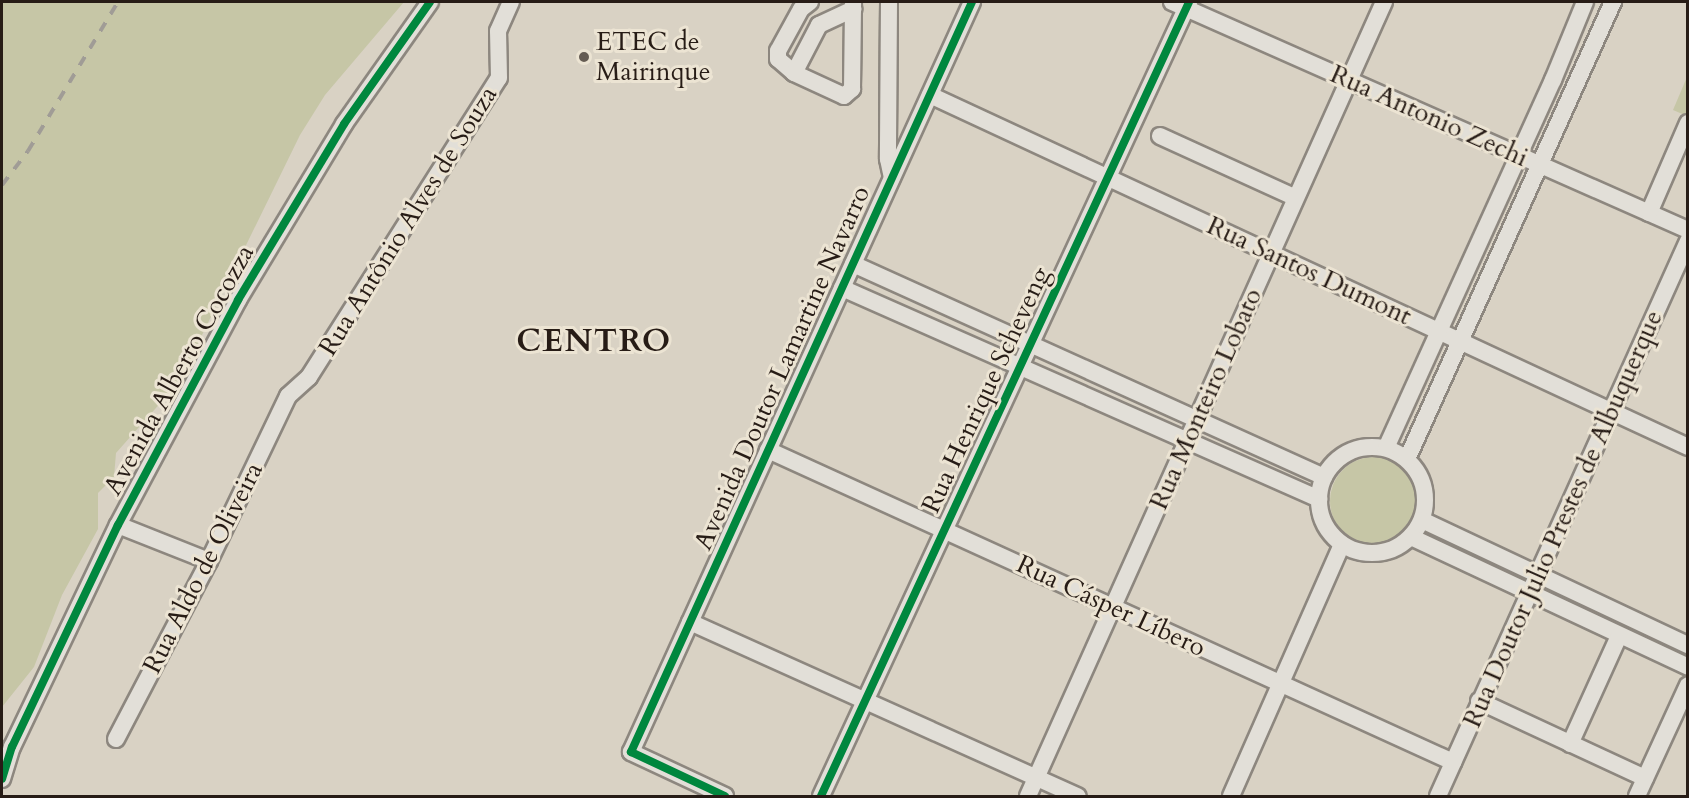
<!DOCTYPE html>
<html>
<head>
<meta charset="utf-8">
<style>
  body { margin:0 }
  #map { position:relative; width:1689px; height:798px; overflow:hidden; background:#d9d2c4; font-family:Cardo,serif }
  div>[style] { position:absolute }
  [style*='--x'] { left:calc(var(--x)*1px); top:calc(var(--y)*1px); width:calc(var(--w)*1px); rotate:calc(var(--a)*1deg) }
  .green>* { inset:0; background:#c6c6a6 }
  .round { border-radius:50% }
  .roads { filter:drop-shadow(2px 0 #8d877f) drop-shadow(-2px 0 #8d877f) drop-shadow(0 2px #8d877f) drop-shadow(0 -2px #8d877f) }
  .minor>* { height:16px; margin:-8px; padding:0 8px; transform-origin:8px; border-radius:8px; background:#e2dfd8 }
  .minor>.ring { margin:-8px; padding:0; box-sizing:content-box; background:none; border:16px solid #e2dfd8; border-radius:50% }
  .rail>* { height:4px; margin-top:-2px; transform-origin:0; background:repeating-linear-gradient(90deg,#a09c96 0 10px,transparent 0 20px) }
  .cycleway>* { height:8px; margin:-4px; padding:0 4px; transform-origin:4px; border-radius:4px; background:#00873e }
  .dots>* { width:16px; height:16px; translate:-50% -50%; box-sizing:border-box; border:3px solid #ece4d3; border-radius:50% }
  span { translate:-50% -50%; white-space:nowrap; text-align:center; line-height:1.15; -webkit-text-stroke:6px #ece4d3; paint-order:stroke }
  .poi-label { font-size:26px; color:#271c16 }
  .left { translate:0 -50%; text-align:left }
  .street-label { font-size:26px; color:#271c16 }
  .district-label { font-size:32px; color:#271c16; font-weight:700; letter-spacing:1.5px }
  .frame { position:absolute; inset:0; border:3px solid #271c16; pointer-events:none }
</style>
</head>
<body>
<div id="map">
  <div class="green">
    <i style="clip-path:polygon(2px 2px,404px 2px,325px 95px,300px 135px,179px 382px,116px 453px,114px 477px,98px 493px,98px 529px,62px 595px,34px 667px,2px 707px)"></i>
    <i style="clip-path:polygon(1687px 77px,1687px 116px,1673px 110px)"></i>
    <i class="round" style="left:1330px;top:457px;width:88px;height:88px"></i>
  </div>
  <div class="roads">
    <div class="minor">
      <i style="--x:810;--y:2;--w:11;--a:142"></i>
      <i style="--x:801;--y:9;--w:48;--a:118.7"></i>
      <i style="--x:778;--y:51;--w:8;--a:90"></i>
      <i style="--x:778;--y:59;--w:21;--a:41"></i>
      <i style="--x:794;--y:73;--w:55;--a:24.7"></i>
      <i style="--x:844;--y:96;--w:11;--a:-41"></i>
      <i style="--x:852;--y:89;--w:87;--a:-89.3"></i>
      <i style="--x:889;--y:2;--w:157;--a:90.4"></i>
      <i style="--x:888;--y:159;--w:19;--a:78"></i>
      <i style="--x:1172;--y:2;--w:564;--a:23.84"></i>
      <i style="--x:794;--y:73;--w:54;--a:-62.5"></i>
      <i style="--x:819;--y:25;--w:38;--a:-25"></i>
      <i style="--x:930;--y:95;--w:836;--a:24.91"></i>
      <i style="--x:1160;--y:136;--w:149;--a:24.5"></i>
      <i style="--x:1649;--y:213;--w:98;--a:-66.6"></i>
      <i style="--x:853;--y:264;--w:517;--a:24.33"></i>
      <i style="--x:842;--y:288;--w:522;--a:23.86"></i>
      <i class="ring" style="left:1319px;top:447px;width:90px;height:90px"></i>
      <i style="--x:1386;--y:448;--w:404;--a:-65.6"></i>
      <i style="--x:1553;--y:80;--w:84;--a:-67.7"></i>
      <i style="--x:768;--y:450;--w:753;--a:24.49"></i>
      <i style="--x:1407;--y:459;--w:501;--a:-65.74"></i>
      <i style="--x:1422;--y:520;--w:294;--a:25.2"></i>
      <i style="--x:118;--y:525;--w:98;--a:21.6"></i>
      <i style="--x:1411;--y:537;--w:306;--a:25.1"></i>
      <i style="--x:690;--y:622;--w:425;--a:24.2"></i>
      <i style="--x:1479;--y:701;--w:183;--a:24.9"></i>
      <i style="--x:116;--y:739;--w:201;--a:-62.4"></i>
      <i style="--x:209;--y:561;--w:183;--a:-64.4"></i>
      <i style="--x:288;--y:396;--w:28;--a:-42"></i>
      <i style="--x:309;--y:377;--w:354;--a:-57.6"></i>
      <i style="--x:499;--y:78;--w:47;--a:-91.2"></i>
      <i style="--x:498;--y:31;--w:32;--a:-66"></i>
      <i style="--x:1570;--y:744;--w:119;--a:-65.6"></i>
      <i style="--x:2;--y:779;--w:34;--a:-73"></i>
      <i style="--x:12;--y:747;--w:246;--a:-64.5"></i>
      <i style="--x:118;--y:525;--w:255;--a:-61.9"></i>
      <i style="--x:238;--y:300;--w:205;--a:-58.9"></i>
      <i style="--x:344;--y:124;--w:149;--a:-54.8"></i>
      <i style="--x:725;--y:796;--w:104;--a:-154.9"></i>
      <i style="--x:631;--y:752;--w:824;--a:-65.55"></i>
      <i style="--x:821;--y:796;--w:875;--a:-65.13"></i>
      <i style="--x:1028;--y:796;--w:870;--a:-65.85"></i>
      <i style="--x:1231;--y:796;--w:275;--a:-66.2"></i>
      <i style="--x:1438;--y:796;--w:609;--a:-65.75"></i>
      <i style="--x:1637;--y:796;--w:122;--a:-65.3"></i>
    </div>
  </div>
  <div class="rail">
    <i style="--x:2;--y:185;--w:43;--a:-52.6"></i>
    <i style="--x:28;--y:151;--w:174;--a:-58.9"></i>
  </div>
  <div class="cycleway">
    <i style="--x:2;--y:779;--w:34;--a:-73"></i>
    <i style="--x:12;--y:747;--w:246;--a:-64.5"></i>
    <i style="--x:118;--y:525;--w:255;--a:-61.9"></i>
    <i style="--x:238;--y:300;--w:205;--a:-58.9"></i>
    <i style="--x:344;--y:124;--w:149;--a:-54.8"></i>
    <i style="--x:725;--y:796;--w:104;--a:-154.9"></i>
    <i style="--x:631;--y:752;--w:824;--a:-65.55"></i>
    <i style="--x:821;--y:796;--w:875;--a:-65.13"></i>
  </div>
  <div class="dots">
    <i style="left:584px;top:57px;background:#655c53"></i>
  </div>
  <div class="poi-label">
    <span class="left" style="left:596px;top:57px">ETEC de<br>Mairinque</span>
  </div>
  <div class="street-label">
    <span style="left:1429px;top:116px;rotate:24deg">Rua Antonio Zechi</span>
    <span style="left:408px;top:221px;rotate:-58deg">Rua Antônio Alves de Souza</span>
    <span style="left:1309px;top:271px;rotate:25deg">Rua Santos Dumont</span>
    <span style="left:782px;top:368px;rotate:-66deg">Avenida Doutor Lamartine Navarro</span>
    <span style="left:179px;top:370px;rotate:-61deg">Avenida Alberto Cocozza</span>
    <span style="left:986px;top:390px;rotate:-65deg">Rua Henrique Scheveng</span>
    <span style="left:1206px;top:399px;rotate:-66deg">Rua Monteiro Lobato</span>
    <span style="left:1563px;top:519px;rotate:-66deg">Rua Doutor Julio Prestes de Albuquerque</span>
    <span style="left:203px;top:568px;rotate:-63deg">Rua Aldo de Oliveira</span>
    <span style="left:1111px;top:606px;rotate:25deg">Rua Cásper Líbero</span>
  </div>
  <div class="district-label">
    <span style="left:594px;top:341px">CENTRO</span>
  </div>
  <div class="frame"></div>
</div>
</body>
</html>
